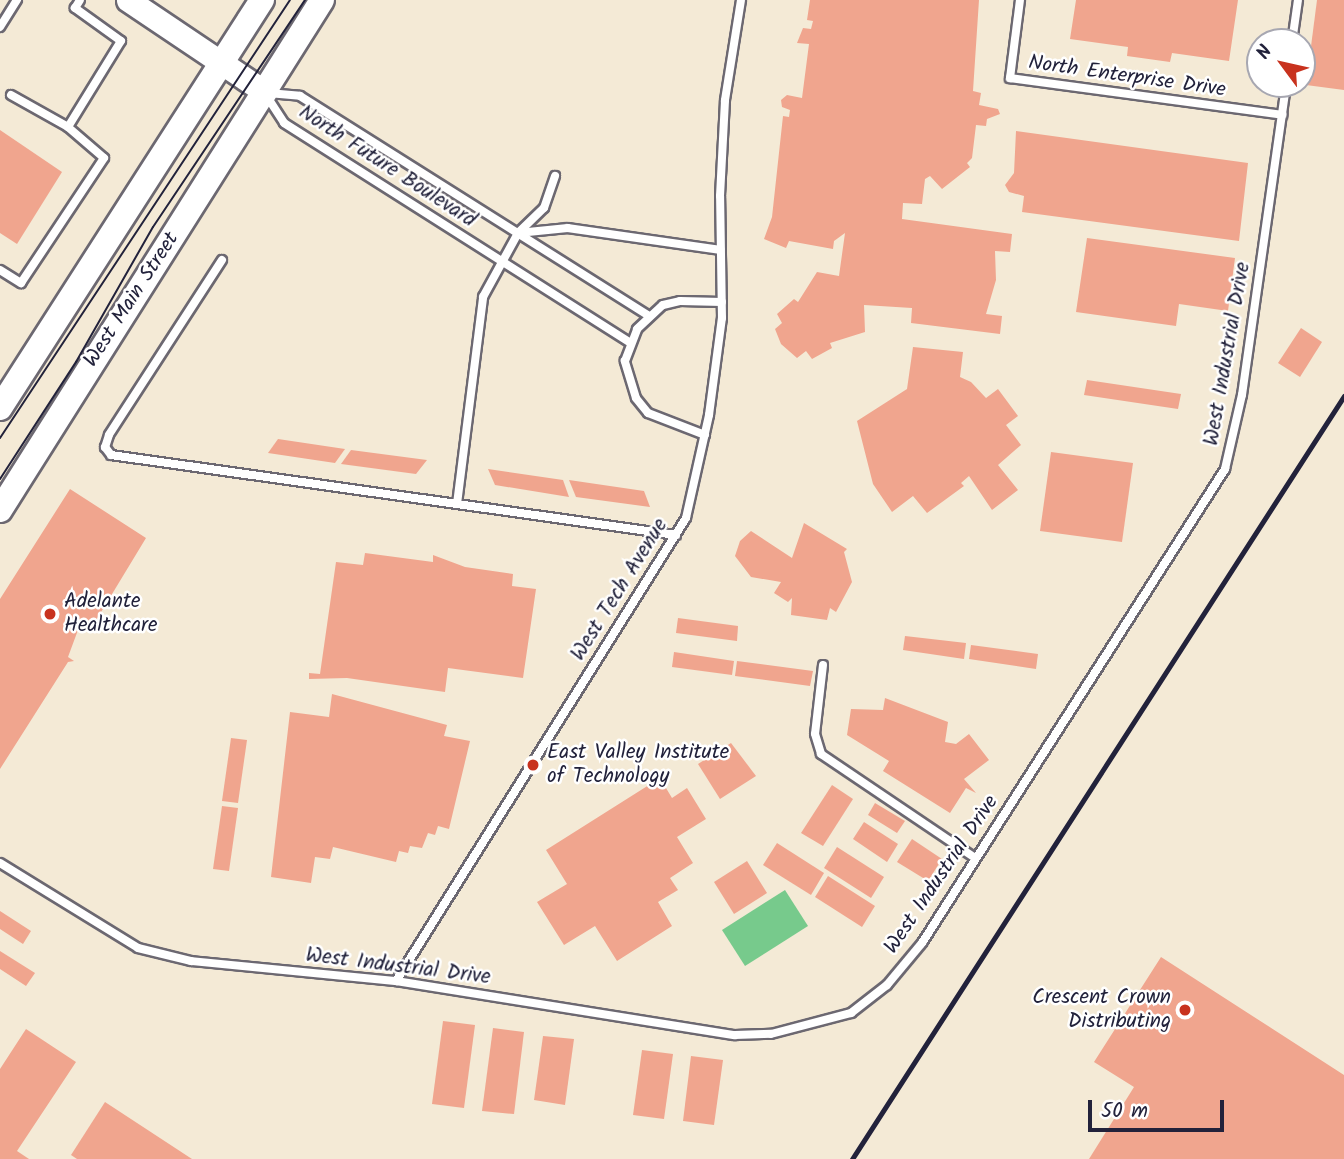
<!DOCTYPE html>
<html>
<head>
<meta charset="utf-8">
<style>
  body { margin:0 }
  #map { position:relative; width:1344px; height:1159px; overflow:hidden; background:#f4ead6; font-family:Kalam,sans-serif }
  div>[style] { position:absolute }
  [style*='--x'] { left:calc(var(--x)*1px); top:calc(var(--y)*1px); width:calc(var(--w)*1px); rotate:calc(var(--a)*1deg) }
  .green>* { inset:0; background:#77ca8c }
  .building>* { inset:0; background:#f0a58e }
  .roads { filter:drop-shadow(2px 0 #6c6871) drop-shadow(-2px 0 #6c6871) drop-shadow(0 2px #6c6871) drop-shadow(0 -2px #6c6871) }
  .lane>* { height:8px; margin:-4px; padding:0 4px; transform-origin:4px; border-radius:4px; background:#fff }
  .secondary>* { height:23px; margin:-11.5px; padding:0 11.5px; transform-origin:11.5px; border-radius:11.5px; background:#fff }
  .primary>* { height:24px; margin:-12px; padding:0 12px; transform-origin:12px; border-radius:12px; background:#fff }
  .tram>* { height:2px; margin:-1px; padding:0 1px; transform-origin:1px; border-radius:1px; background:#22223b }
  .rail>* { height:5px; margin:-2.5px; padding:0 2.5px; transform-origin:2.5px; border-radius:2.5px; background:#22223b }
  .dots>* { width:19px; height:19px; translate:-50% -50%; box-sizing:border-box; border:4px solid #fff; border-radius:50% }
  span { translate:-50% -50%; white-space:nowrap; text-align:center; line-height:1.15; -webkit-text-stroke:5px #fff; paint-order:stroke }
  .street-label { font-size:21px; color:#22223b }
  .poi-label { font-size:21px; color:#22223b }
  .left { translate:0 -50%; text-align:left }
  .right { translate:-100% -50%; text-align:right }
  .north { position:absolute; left:1246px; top:28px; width:70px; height:70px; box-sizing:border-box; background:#fff; border:2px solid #a7a7b1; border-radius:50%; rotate:303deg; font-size:19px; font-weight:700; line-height:28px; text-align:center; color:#22223b }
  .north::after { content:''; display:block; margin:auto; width:24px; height:32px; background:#c8321e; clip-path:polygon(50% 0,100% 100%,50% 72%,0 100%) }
  .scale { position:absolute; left:1088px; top:1100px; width:136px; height:32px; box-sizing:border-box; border:4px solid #22223b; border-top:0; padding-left:9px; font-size:21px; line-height:24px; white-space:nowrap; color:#22223b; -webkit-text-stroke:5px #fff; paint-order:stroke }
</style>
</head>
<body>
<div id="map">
  <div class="green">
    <i style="clip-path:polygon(785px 890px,808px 926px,745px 966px,722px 930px)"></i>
  </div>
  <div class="building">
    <i style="clip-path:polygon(810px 0,979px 0,973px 91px,981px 93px,979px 105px,998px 109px,1000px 114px,987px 119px,986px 126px,976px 125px,972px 158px,967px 163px,970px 167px,942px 189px,930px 176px,925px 179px,922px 204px,903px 203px,902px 219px,1012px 234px,1010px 252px,995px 251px,996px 280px,986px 314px,1002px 316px,1000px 334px,911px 323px,912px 308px,864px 305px,865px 332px,830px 343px,832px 348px,812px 359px,806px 351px,797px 358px,781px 344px,775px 329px,782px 323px,777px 314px,794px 299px,798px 302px,817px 272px,839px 276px,845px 233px,834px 241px,833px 249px,789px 241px,786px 248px,764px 239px,772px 217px,783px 116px,789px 117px,790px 110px,782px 107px,781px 100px,787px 95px,802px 98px,809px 44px,797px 43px,803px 28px,811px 29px,813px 21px,807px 20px)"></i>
    <i style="clip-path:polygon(1076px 0,1238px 0,1229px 61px,1172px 53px,1170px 62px,1127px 56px,1128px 47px,1070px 39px)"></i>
    <i style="clip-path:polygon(1317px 0,1344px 0,1344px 90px,1306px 85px)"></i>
    <i style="clip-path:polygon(0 130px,62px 172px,17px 244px,0 233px)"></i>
    <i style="clip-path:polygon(1016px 131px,1248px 163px,1239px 241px,1022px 212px,1024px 196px,1009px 192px,1005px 185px,1014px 173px)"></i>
    <i style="clip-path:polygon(1087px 238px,1235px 258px,1228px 311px,1179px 304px,1176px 326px,1076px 312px)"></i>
    <i style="clip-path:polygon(1301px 328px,1322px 342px,1300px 377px,1278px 363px)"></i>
    <i style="clip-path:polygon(913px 347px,963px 352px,960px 377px,971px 382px,986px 398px,998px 389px,1018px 416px,1006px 425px,1021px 445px,998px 465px,1018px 490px,992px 510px,969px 476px,961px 483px,964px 486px,927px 513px,913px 496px,892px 512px,873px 484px,857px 421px,907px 389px)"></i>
    <i style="clip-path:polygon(1087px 380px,1181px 394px,1178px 409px,1084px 395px)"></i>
    <i style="clip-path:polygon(278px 439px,345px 449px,335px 463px,268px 453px)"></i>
    <i style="clip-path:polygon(351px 450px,427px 460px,416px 474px,341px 464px)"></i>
    <i style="clip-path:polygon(1051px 452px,1133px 463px,1122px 542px,1040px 531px)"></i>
    <i style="clip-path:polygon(488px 469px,563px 480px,569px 497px,495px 485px)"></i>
    <i style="clip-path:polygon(569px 480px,644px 491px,650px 507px,576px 497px)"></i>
    <i style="clip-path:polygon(70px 489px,146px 538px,89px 632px,78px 630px,68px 657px,74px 661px,68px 662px,0 769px,0 599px)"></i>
    <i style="clip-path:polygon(804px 523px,847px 549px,844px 552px,852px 582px,836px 612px,830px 608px,827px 620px,791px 615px,792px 598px,788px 602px,774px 593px,781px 582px,751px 577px,735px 556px,740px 541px,751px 531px,792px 558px)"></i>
    <i style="clip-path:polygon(365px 553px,433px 562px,433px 555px,465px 567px,513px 574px,512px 586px,536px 589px,523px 678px,448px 668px,445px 692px,347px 678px,309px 679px,309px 673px,320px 674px,336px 562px,363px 565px)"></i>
    <i style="clip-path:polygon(678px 618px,738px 626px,737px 641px,676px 633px)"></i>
    <i style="clip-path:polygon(905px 636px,966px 643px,964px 659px,903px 650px)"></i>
    <i style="clip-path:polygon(971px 645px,1038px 654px,1036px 669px,969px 659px)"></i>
    <i style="clip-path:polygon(674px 652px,734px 661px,732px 675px,672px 667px)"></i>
    <i style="clip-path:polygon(737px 661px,813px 671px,810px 686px,735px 676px)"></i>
    <i style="clip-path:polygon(332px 694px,447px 725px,444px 736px,470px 741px,449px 829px,438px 826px,435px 835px,428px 833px,422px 848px,410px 846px,408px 853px,399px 851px,396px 862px,333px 847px,330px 859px,315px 857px,311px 883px,271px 877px,290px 712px,329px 717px)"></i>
    <i style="clip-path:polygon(885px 698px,948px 722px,945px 742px,956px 744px,969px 734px,989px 760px,964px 779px,976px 793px,966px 788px,950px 813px,883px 771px,889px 761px,847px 735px,851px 709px,883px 710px)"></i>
    <i style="clip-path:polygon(231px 738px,247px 740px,238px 803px,222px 801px)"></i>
    <i style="clip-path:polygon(731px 743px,756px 776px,720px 799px,698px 764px)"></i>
    <i style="clip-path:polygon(660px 778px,672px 798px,687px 788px,706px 819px,677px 837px,693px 863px,670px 878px,678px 890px,658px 902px,672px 926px,617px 961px,595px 926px,564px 945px,537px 902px,567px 884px,546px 850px)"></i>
    <i style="clip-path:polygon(832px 785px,853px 799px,823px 846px,801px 833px)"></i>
    <i style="clip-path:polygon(875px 803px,905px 821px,897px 833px,868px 815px)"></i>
    <i style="clip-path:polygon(222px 806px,238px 808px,229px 871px,213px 869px)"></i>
    <i style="clip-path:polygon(864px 822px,898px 844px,887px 862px,853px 839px)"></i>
    <i style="clip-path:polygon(912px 839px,942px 859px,928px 881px,897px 862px)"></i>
    <i style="clip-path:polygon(777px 843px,824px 873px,811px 895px,763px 865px)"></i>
    <i style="clip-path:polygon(837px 847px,884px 877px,871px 898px,824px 868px)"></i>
    <i style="clip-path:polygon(747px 861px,767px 893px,734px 914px,714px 882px)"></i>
    <i style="clip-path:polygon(828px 876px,875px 906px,862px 927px,815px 897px)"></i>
    <i style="clip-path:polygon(0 911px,31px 931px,23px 944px,0 929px)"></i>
    <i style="clip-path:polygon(0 951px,35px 973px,26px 986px,0 969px)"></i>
    <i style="clip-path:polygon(1161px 957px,1344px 1075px,1344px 1159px,1089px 1159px,1134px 1087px,1094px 1062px)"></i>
    <i style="clip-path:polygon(443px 1021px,475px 1025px,464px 1108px,432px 1104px)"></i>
    <i style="clip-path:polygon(493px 1028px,524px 1032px,514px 1114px,482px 1111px)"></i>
    <i style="clip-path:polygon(26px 1029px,76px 1062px,17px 1151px,29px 1159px,0 1159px,0 1069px)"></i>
    <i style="clip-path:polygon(543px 1036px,574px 1039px,565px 1105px,534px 1100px)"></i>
    <i style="clip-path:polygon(642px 1050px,673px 1054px,664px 1119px,633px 1115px)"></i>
    <i style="clip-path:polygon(691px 1056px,723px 1060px,714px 1125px,683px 1121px)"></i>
    <i style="clip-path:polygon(105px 1102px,192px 1159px,77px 1159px,71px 1155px)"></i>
  </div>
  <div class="roads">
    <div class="lane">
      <i style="--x:1020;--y:0;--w:79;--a:97.3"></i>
      <i style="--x:1010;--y:78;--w:275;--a:7.7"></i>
      <i style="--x:0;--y:27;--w:32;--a:-58"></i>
      <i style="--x:1292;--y:42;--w:42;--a:-81.9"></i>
      <i style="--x:268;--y:93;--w:32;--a:5"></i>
      <i style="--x:300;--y:96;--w:411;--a:32.2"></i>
      <i style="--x:11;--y:95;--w:65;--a:29.3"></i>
      <i style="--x:266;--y:95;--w:33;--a:57"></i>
      <i style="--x:284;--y:123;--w:409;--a:32.4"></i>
      <i style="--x:518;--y:233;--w:50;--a:-5.7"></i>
      <i style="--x:568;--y:228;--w:154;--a:8.2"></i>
      <i style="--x:222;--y:260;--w:208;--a:122.9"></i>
      <i style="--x:109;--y:435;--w:13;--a:108"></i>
      <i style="--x:105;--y:447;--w:10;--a:53"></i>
      <i style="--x:111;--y:455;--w:571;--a:8.06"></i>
      <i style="--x:0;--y:270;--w:25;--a:32"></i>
      <i style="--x:21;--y:283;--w:150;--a:-56.4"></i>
      <i style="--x:104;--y:158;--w:48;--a:-139.3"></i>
      <i style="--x:68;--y:127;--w:101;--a:-58.4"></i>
      <i style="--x:121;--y:41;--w:57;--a:-144.3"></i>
      <i style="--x:75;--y:8;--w:9;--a:-58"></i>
      <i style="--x:705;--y:435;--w:61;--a:-158.9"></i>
      <i style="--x:648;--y:413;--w:19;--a:-129"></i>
      <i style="--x:636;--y:398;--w:39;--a:-107"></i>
      <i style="--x:625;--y:361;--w:34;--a:-69"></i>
      <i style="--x:637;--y:329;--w:35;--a:-43"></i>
      <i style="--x:663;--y:305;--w:17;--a:-13"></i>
      <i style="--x:680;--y:301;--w:42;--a:1.4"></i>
      <i style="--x:457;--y:504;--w:209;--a:-82.8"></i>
      <i style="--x:483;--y:297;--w:73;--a:-61.3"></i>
      <i style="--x:518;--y:233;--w:36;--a:-44"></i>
      <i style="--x:544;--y:208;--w:34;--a:-71"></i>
      <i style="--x:823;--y:665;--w:69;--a:96.6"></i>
      <i style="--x:815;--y:734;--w:21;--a:73"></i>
      <i style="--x:821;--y:754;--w:186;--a:34"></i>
      <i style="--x:0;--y:863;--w:162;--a:31.6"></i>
      <i style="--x:138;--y:948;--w:55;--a:13.8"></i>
      <i style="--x:191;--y:961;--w:206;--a:5.6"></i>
      <i style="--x:396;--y:981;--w:343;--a:9.1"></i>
      <i style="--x:735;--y:1035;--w:36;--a:-2"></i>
      <i style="--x:771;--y:1034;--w:83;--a:-14.7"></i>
      <i style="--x:851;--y:1013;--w:46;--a:-37.9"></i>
      <i style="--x:887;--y:985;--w:55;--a:-50.2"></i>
      <i style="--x:922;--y:943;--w:563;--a:-57.41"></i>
      <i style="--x:1225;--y:469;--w:76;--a:-77.1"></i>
      <i style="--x:1242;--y:395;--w:314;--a:-81.9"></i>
      <i style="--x:396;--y:981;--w:546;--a:-57.94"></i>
      <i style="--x:686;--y:518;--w:106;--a:-77.4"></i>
      <i style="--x:709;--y:415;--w:98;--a:-82.4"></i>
      <i style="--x:722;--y:318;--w:122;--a:-90.9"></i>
      <i style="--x:720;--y:196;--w:96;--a:-87"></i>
      <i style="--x:725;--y:100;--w:101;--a:-80.9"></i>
    </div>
    <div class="secondary">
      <i style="--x:128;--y:0;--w:165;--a:33.9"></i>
    </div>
    <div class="primary">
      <i style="--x:0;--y:408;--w:485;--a:-57.3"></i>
      <i style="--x:0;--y:510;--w:603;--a:-57.73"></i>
    </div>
  </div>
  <div class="tram">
    <i style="--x:0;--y:438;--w:525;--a:-56.49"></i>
    <i style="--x:0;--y:479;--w:140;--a:-57"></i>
    <i style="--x:76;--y:362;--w:155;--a:-60.3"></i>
    <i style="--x:153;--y:227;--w:273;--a:-56.2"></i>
  </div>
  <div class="rail">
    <i style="--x:852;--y:1159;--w:908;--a:-57.19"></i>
  </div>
  <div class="dots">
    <i style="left:50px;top:614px;background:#c8321e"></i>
    <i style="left:533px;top:765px;background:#c8321e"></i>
    <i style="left:1185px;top:1010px;background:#c8321e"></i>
  </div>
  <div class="street-label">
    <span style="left:1127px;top:77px;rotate:8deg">North Enterprise Drive</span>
    <span style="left:387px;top:167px;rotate:33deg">North Future Boulevard</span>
    <span style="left:132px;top:300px;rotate:-57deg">West Main Street</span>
    <span style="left:1228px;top:354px;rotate:-80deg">West Industrial Drive</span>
    <span style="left:620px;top:590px;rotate:-58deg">West Tech Avenue</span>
    <span style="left:942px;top:875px;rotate:-56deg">West Industrial Drive</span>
    <span style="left:398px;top:967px;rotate:7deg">West Industrial Drive</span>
  </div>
  <div class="poi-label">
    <span class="left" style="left:64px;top:614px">Adelante<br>Healthcare</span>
    <span class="left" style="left:547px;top:765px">East Valley Institute<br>of Technology</span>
    <span class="right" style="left:1171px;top:1010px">Crescent Crown<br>Distributing</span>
  </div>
  <div class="north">N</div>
  <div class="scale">50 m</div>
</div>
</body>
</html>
